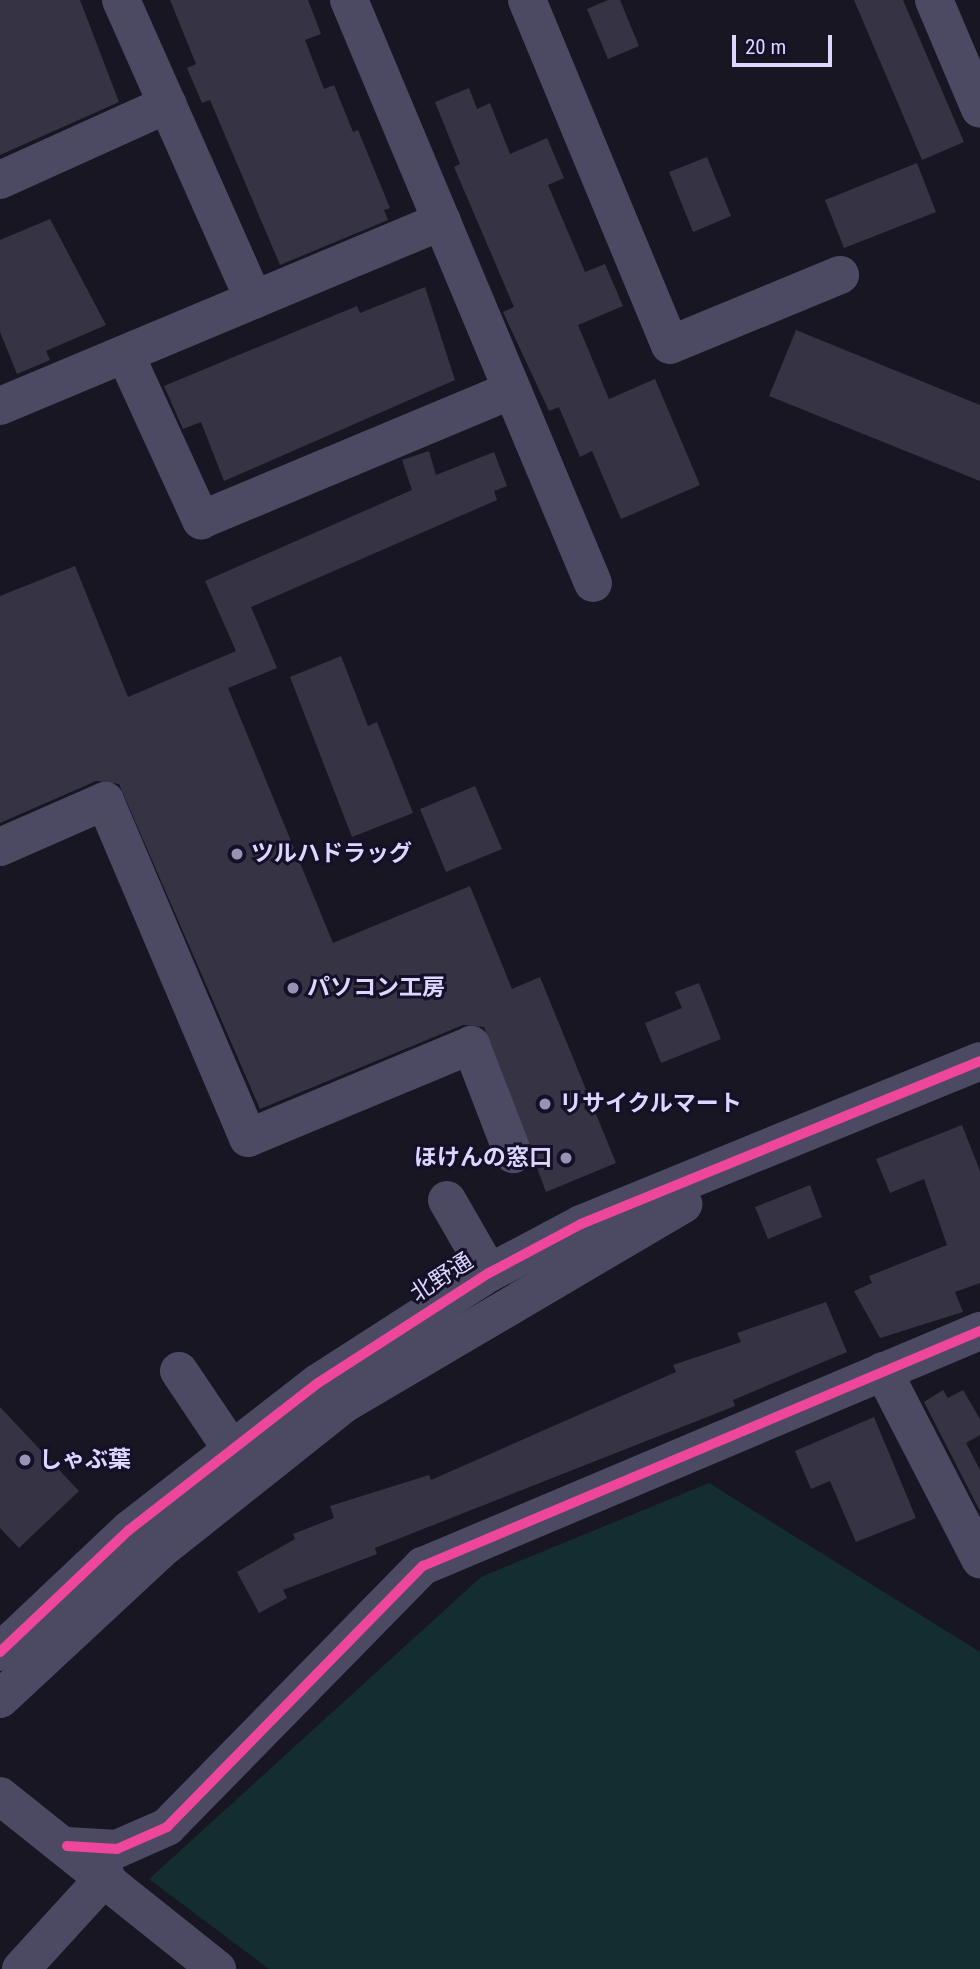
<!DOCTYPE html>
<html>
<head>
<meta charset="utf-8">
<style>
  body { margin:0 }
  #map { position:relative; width:980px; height:1969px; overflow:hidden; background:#181622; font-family:"Roboto Condensed","Noto Sans JP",sans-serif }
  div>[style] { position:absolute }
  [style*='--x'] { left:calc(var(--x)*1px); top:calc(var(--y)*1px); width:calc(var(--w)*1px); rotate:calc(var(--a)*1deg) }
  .green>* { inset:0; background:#132d30 }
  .building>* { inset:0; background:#363344 }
  .minor>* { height:38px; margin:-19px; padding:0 19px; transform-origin:19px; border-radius:19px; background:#4c4a63 }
  .cycleway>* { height:10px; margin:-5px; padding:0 5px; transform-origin:5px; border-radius:5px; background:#ed469a }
  .dots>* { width:19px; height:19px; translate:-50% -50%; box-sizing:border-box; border:4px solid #151028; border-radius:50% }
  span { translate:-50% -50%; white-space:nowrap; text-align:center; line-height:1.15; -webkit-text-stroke:6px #151028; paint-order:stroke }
  .poi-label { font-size:23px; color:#ddd6ff; font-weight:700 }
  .left { translate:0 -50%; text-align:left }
  .right { translate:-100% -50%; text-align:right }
  .street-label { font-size:23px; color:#ddd6ff }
  .scale { position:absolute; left:732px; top:35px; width:100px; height:32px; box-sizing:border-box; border:4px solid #ddd6ff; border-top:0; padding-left:9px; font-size:21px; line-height:24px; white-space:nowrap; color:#ddd6ff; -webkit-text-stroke:5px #151028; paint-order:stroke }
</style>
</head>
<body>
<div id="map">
  <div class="green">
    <i style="clip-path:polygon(709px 1483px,980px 1652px,980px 1969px,269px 1969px,149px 1879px,481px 1577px)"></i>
  </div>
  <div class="building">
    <i style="clip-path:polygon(0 0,80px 0,119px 102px,0 155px)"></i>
    <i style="clip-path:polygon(170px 0,308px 0,321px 34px,305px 40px,324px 89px,334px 85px,353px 132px,358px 130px,390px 208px,384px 210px,388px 220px,280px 265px,210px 100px,202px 103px,187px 68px,196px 64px)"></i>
    <i style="clip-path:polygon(608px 0,620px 0,639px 46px,608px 59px,587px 9px)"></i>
    <i style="clip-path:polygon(854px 0,903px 0,964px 142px,922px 160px)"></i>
    <i style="clip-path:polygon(469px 88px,477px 109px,490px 103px,510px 154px,547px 138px,564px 178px,548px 185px,585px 272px,605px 264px,623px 306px,578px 325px,609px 399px,655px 379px,700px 485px,621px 519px,592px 451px,580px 457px,559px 407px,549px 411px,503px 312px,514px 307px,454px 167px,460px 164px,435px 102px)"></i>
    <i style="clip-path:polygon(707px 157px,731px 216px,693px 232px,669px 172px)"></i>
    <i style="clip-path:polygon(917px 163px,936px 212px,844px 248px,825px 200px)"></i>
    <i style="clip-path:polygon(50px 219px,106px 325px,46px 351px,50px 360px,17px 374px,0 332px,0 240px)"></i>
    <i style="clip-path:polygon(425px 287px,455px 380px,224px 481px,201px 422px,183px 429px,164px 386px,357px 306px,360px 313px)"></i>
    <i style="clip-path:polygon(796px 330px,980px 405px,980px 481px,769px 396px)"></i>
    <i style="clip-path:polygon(429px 451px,436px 475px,494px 452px,507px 486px,494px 491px,497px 500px,251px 607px,277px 668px,228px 688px,333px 943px,470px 886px,512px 989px,540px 977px,616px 1163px,546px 1192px,484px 1027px,463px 1025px,260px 1109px,119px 784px,96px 781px,0 823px,0 596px,75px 566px,128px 697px,236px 651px,205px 581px,412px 490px,402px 460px)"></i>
    <i style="clip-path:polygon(341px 656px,368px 726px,377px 722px,413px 813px,352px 837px,290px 677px)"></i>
    <i style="clip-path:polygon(475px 786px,502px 849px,446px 872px,420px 809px)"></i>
    <i style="clip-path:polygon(699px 983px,721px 1039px,661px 1063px,645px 1023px,682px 1008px,675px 992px)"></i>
    <i style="clip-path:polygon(962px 1125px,980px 1171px,980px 1283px,955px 1292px,963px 1312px,880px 1338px,854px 1291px,872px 1283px,869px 1276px,947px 1245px,924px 1179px,890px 1193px,876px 1159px)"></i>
    <i style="clip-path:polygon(810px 1185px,822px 1217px,768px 1239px,755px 1207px)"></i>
    <i style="clip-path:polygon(826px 1302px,847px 1352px,733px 1400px,735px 1406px,375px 1548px,377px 1554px,283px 1590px,287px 1598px,259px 1613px,237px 1572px,295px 1539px,293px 1534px,334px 1518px,330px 1506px,429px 1475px,431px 1480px,676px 1372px,673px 1365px,741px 1342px,737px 1333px)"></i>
    <i style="clip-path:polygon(943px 1390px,948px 1398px,963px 1390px,980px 1419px,980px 1435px,966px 1443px,980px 1470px,980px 1511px,924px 1402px)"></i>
    <i style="clip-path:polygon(0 1407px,79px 1491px,19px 1548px,0 1528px)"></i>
    <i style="clip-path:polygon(874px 1417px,916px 1518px,856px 1542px,830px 1481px,811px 1489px,795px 1451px)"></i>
  </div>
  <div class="minor">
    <i style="--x:121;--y:0;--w:328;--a:66.1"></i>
    <i style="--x:349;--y:0;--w:632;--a:67.29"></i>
    <i style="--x:527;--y:0;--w:373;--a:67.5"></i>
    <i style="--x:670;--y:345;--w:184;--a:-22.4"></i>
    <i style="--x:934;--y:0;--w:118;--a:67.1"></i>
    <i style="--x:0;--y:180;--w:184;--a:-24.3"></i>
    <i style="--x:125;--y:354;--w:183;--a:65.4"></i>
    <i style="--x:201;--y:520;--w:337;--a:-22.7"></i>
    <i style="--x:0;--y:406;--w:479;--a:-22.7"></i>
    <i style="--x:0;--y:847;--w:115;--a:-23.7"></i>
    <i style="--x:105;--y:801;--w:366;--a:67"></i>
    <i style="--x:248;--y:1138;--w:242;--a:-22.6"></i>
    <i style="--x:471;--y:1045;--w:117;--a:68.9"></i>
    <i style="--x:447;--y:1200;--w:84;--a:60.1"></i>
    <i style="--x:179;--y:1371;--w:95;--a:56.1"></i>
    <i style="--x:883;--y:1371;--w:212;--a:62.7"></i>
    <i style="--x:0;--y:1652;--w:178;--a:-43.4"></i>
    <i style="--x:129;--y:1530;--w:239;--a:-37.9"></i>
    <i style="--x:318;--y:1383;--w:203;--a:-32.8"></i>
    <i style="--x:489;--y:1273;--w:104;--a:-28"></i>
    <i style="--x:581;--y:1224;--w:431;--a:-22.2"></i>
    <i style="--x:0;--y:1699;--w:217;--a:-42.9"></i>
    <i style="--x:159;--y:1551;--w:236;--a:-38.5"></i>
    <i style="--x:344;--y:1404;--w:394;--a:-30.5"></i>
    <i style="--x:0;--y:1796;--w:278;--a:38.6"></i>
    <i style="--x:67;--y:1846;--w:50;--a:3.4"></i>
    <i style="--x:117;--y:1849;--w:55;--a:-23.7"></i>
    <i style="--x:167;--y:1827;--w:366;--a:-45.6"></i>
    <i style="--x:423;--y:1566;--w:605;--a:-22.88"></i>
    <i style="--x:21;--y:1969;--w:126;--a:-47.6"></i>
  </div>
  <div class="cycleway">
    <i style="--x:0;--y:1652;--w:178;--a:-43.4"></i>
    <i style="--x:129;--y:1530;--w:239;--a:-37.9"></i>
    <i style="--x:318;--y:1383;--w:203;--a:-32.8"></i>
    <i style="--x:489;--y:1273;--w:104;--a:-28"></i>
    <i style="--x:581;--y:1224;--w:431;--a:-22.2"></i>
    <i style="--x:67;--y:1846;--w:50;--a:3.4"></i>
    <i style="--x:117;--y:1849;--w:55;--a:-23.7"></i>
    <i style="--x:167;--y:1827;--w:366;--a:-45.6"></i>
    <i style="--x:423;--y:1566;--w:605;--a:-22.88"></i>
  </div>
  <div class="dots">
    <i style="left:237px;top:854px;background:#9893b2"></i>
    <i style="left:293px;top:988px;background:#9893b2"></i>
    <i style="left:545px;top:1104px;background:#9893b2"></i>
    <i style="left:566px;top:1158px;background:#9893b2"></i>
    <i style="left:25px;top:1460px;background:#9893b2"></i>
  </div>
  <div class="poi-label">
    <span class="left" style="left:251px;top:854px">ツルハドラッグ</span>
    <span class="left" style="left:307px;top:988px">パソコン工房</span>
    <span class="left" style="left:559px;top:1104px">リサイクルマート</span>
    <span class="right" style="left:552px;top:1158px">ほけんの窓口</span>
    <span class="left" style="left:39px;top:1460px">しゃぶ葉</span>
  </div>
  <div class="street-label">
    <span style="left:442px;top:1278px;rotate:-33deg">北野通</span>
  </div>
  <div class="scale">20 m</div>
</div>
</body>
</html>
